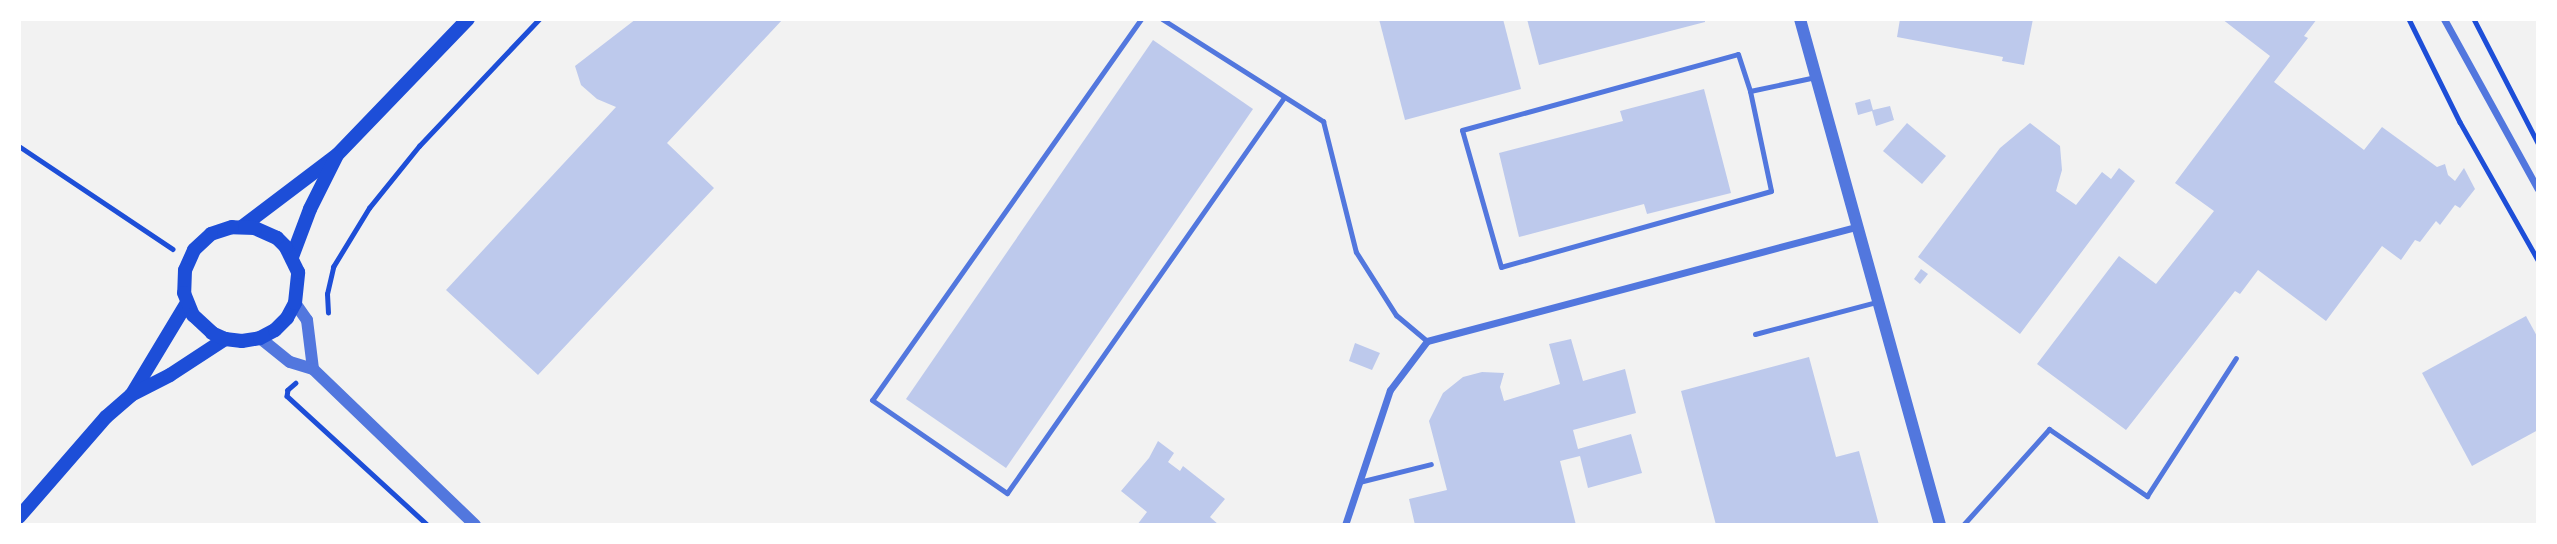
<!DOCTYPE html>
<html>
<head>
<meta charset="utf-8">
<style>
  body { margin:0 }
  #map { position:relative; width:2557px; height:544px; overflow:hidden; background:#f2f2f2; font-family:Figtree,sans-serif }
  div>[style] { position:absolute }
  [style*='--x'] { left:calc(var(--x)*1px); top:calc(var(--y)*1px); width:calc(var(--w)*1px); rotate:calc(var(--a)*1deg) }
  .building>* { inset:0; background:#bdc9ec }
  .path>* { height:4.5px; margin:-2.25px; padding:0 2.25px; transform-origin:2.25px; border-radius:2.25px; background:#1d4ed8 }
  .service>* { height:5px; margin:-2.5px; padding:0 2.5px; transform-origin:2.5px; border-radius:2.5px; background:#5277de }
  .minor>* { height:7px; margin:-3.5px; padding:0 3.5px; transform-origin:3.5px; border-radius:3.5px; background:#5277de }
  .tertiary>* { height:12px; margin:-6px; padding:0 6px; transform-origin:6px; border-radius:6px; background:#5277de }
  .secondary>* { height:14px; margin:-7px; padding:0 7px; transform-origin:7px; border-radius:7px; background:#1d4ed8 }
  span { translate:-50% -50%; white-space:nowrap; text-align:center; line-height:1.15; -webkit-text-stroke:7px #fff; paint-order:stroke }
  .frame { position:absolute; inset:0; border:21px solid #fff; pointer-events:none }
</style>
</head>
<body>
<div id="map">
  <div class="building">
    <i style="clip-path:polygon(636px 19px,783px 19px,667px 143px,714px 188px,538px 375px,446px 290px,616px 107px,597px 99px,581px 85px,575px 66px)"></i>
    <i style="clip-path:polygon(1379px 19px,1503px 19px,1521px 89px,1405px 120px)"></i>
    <i style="clip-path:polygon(1527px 19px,1705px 19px,1705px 22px,1539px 65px)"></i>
    <i style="clip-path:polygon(1900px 19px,2033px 19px,2024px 65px,2002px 61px,2003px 57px,1897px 37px)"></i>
    <i style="clip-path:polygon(2222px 19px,2317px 19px,2304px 36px,2308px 38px,2274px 82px,2364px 150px,2382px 127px,2437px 167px,2445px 164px,2448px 175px,2455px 181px,2464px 168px,2475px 189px,2460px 208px,2455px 205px,2440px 225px,2436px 221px,2420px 242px,2415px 240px,2401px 260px,2382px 246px,2326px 321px,2258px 270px,2240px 294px,2235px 291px,2126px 430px,2037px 364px,2119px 256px,2156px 284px,2214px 211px,2175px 183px,2270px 56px)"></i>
    <i style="clip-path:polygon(1153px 40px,1253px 109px,1006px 468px,906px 399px)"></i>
    <i style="clip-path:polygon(1704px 89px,1731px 193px,1647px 214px,1644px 204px,1519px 237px,1499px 153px,1623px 121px,1620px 111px)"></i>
    <i style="clip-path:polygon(1870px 99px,1873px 110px,1890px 106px,1894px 120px,1876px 126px,1872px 111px,1858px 115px,1855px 103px)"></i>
    <i style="clip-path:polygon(1907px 123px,1946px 156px,1922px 184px,1883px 151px)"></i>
    <i style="clip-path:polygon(2030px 123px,2060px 146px,2062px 170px,2056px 191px,2076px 205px,2102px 172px,2111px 179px,2119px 168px,2135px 181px,2020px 334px,1918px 257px,2000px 148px)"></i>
    <i style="clip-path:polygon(1921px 269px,1928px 274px,1920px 284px,1914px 279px)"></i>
    <i style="clip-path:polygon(2526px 316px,2538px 338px,2538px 430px,2472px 466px,2422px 373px)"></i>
    <i style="clip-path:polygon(1571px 339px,1583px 381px,1625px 369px,1636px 413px,1573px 430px,1578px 449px,1631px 434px,1642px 473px,1588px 488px,1580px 456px,1560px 461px,1576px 525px,1415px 525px,1409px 499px,1447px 490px,1429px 421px,1443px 393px,1463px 377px,1482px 372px,1504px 373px,1500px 387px,1504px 401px,1560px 384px,1549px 344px)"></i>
    <i style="clip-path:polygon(1355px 343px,1380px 353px,1372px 370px,1349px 361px)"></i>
    <i style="clip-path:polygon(1809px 357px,1836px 457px,1859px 451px,1879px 525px,1716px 525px,1681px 391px)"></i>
    <i style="clip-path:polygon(1158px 441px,1174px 453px,1168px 462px,1180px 471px,1183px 466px,1225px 499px,1210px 517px,1219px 525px,1137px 525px,1147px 512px,1121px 491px,1149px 458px)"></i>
  </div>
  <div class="path">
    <i style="--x:2409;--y:19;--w:115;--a:63.7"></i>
    <i style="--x:2460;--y:122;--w:159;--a:60.5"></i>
    <i style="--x:2474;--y:19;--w:140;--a:62.7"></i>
    <i style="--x:19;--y:146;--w:185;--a:33.8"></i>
    <i style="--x:328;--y:313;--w:19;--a:-93"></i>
    <i style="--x:327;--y:294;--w:28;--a:-77"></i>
    <i style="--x:333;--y:267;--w:69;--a:-58.6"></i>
    <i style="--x:369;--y:208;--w:80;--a:-51.1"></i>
    <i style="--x:419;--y:146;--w:175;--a:-46.6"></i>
    <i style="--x:296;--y:383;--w:11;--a:139"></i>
    <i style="--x:288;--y:390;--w:6;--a:99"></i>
    <i style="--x:287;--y:396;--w:191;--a:42.5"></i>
  </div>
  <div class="service">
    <i style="--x:1141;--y:19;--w:466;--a:125.2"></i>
    <i style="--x:872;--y:400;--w:164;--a:34.6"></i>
    <i style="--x:1007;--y:493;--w:483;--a:-55"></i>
    <i style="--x:1162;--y:19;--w:191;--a:32.4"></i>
    <i style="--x:1323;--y:121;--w:135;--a:75.9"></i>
    <i style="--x:1356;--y:252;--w:75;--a:57.6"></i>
    <i style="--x:1396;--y:315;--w:40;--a:40"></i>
    <i style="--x:1750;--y:91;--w:102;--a:78.1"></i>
    <i style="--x:1771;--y:191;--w:280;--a:164.3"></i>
    <i style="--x:1501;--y:267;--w:142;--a:-105.9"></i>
    <i style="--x:1462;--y:130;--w:286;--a:-15.4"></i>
    <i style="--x:1738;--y:54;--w:39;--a:72"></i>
    <i style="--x:1750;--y:91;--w:67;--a:-12"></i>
    <i style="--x:1755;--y:334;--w:125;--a:-14.8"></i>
    <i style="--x:1359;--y:482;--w:74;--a:-14"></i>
    <i style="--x:1963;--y:525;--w:129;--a:-48.1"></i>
    <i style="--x:2049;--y:429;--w:119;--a:34.4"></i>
    <i style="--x:2147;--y:496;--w:164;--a:-57.2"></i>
  </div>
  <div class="minor">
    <i style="--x:2444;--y:19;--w:194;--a:61.1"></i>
    <i style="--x:1345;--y:525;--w:142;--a:-71.6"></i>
    <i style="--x:1390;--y:390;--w:61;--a:-52.9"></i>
    <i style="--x:1427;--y:341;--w:446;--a:-14.9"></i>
  </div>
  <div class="tertiary">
    <i style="--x:1800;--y:19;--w:525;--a:74.53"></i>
    <i style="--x:295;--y:303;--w:21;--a:55"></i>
    <i style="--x:307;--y:320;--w:49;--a:83"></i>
    <i style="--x:260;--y:338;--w:38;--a:39"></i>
    <i style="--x:290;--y:362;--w:24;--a:17"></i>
    <i style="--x:313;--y:369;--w:225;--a:43.9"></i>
  </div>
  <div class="secondary">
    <i style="--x:243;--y:226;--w:118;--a:-37.1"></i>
    <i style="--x:337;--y:155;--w:189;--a:-46.1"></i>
    <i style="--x:292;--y:257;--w:51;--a:-69.4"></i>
    <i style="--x:310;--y:209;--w:58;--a:-63.4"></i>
    <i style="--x:132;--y:394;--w:106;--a:-58.9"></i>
    <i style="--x:19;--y:517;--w:133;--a:-49"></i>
    <i style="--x:106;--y:417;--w:33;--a:-41"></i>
    <i style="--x:131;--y:395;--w:44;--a:-27.1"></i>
    <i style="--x:170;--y:375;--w:66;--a:-33.2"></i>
    <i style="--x:225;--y:339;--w:17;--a:7"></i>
    <i style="--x:242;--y:341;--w:18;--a:-9"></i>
    <i style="--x:260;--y:338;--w:17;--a:-28"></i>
    <i style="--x:275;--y:330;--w:17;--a:-45"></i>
    <i style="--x:287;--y:318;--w:17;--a:-62"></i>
    <i style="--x:295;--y:303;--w:31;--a:-84"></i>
    <i style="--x:298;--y:272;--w:28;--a:-116"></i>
    <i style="--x:286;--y:247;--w:13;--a:-135"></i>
    <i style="--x:277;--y:238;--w:24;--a:-156"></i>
    <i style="--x:255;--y:228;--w:23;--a:-178"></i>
    <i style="--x:232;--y:227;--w:22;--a:162"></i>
    <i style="--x:211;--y:234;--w:23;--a:137"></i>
    <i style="--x:194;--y:250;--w:22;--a:114"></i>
    <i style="--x:185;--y:270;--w:23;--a:92"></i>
    <i style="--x:184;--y:293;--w:24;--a:68"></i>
    <i style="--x:193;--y:315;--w:26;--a:43"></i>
    <i style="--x:212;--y:333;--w:14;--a:25"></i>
  </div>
  <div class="frame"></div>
</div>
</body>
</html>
